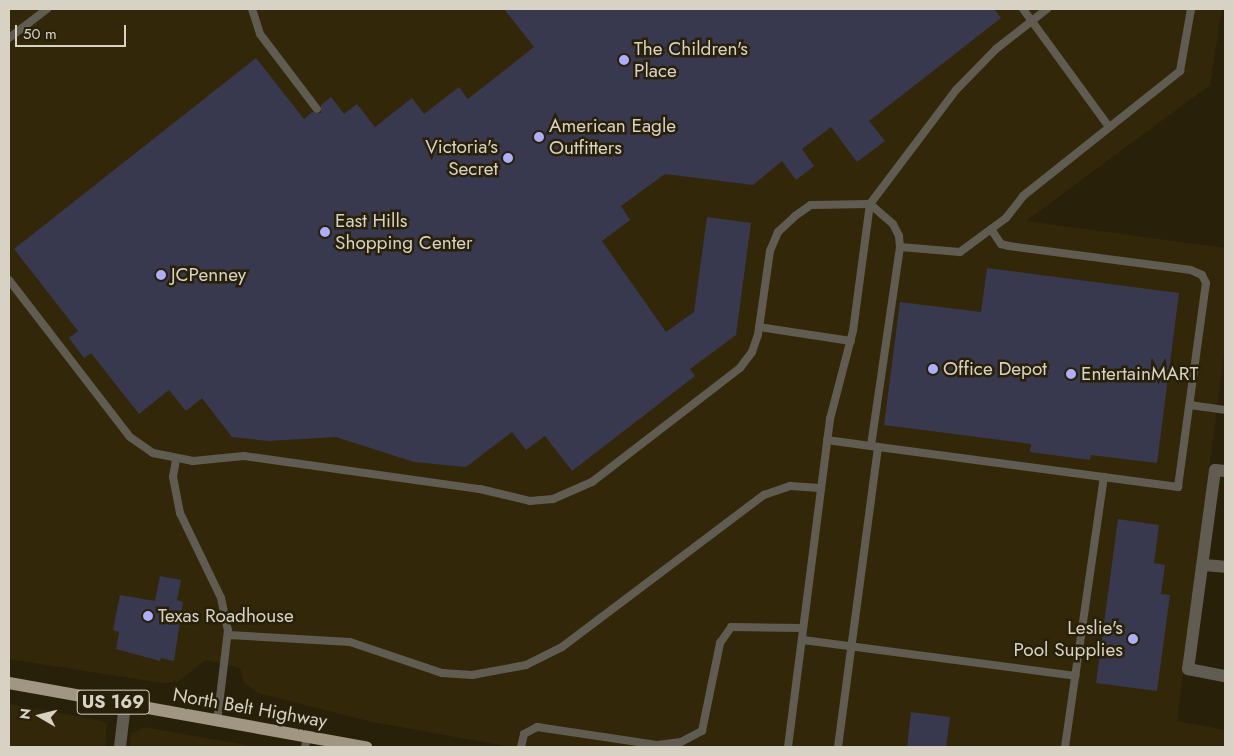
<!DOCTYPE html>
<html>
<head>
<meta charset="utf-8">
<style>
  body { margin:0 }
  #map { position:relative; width:1234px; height:756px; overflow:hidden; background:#29200a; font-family:Jost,sans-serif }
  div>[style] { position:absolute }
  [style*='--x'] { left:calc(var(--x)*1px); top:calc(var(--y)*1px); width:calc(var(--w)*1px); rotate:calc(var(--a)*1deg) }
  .built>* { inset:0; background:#332709 }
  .building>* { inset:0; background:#38394e }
  .lane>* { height:8px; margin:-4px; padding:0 4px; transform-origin:4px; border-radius:4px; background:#615c52 }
  .street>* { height:12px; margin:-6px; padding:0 6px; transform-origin:6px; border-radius:6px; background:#615c52 }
  .primary>* { height:12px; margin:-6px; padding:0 6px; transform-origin:6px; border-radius:6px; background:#a19682 }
  .dots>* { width:14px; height:14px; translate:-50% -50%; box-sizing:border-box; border:2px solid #29200a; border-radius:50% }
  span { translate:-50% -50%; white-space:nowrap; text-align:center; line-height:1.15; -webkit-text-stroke:5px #29200a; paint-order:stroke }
  .shield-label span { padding:1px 4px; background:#29200a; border:1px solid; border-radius:4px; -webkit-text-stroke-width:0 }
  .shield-label { font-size:18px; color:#d8d2c5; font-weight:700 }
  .poi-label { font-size:19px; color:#d8d2c5 }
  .left { translate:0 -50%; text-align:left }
  .right { translate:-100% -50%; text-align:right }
  .street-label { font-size:19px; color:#d8d2c5 }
  .frame { position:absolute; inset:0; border:10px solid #d8d2c5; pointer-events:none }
  .north { position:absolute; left:15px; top:691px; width:50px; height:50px; -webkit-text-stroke:4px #29200a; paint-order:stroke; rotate:278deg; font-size:14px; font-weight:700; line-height:20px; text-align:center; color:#d8d2c5 }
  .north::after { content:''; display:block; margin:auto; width:18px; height:22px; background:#d8d2c5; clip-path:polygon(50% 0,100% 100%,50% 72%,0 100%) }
  .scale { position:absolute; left:15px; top:25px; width:111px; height:22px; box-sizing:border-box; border:2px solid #d8d2c5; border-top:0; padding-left:6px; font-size:15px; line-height:18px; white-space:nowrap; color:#d8d2c5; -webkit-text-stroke:4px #29200a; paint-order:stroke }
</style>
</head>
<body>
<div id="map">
  <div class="built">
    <i style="clip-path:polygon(9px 9px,1222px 9px,1210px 85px,1026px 221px,1225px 248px,1225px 345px,1177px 721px,1225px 730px,1225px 747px,512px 747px,372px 722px,258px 693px,244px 683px,240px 668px,206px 660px,177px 682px,162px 683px,9px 659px)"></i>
    <i style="clip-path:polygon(9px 704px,99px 720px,107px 724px,105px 747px,9px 747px)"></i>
    <i style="clip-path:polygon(144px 727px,258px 747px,130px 747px,131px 734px)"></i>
  </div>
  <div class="building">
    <i style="clip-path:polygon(504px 9px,994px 9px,1001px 18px,869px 121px,885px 141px,857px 162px,831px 127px,802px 149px,814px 166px,796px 180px,782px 161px,753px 185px,665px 174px,621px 206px,630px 220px,602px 241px,666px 332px,694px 312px,707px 217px,751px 223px,736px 335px,690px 369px,695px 376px,572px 471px,545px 436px,526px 450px,512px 432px,466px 467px,414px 462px,336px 437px,269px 441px,232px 437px,202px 398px,186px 411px,169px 390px,139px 414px,91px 353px,84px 358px,69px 338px,78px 331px,14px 249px,256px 58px,304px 119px,312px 112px,321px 113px,321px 105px,331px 97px,344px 114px,357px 104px,375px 127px,412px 98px,424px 114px,459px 87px,468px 99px,534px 47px)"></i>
    <i style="clip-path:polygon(987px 268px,1179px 293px,1157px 463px,1091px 455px,1090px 460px,1030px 452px,1031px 444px,884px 425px,900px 302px,981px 312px)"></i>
    <i style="clip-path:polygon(1118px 519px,1159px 525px,1154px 563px,1165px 565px,1161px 594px,1170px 595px,1157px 691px,1096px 683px)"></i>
    <i style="clip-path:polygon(160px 576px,181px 580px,177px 600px,183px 602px,174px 661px,161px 658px,160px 661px,116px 649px,119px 632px,113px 630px,120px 595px,155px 601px)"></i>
    <i style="clip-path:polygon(911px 712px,950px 717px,946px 747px,907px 747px)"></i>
  </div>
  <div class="lane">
    <i style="--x:252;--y:9;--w:26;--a:72"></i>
    <i style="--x:260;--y:34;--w:94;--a:52.8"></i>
    <i style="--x:1023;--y:9;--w:146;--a:53.9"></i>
    <i style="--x:9;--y:38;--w:48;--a:-37.3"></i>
    <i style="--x:900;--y:247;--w:201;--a:98.3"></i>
    <i style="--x:871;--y:446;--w:310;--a:7.6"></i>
    <i style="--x:1178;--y:487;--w:206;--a:-82.2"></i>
    <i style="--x:1206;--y:283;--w:9;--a:-117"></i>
    <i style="--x:1202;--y:275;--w:12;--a:-156"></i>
    <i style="--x:1191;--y:270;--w:184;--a:-172.5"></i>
    <i style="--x:1009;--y:246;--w:8;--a:-166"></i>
    <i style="--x:1001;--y:244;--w:18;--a:-124"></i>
    <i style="--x:9;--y:280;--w:198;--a:52.4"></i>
    <i style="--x:130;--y:437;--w:28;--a:35"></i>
    <i style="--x:153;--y:453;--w:41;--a:11.3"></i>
    <i style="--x:193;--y:461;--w:51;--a:-5.6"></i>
    <i style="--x:244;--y:456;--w:238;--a:8"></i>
    <i style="--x:480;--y:489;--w:51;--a:13.5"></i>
    <i style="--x:530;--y:501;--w:23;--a:-5"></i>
    <i style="--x:553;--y:499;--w:43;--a:-23.6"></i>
    <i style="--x:592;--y:482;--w:187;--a:-37.6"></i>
    <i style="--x:740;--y:368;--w:20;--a:-53"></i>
    <i style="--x:752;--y:352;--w:18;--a:-71"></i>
    <i style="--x:758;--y:335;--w:85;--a:-81.9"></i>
    <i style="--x:770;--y:251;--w:21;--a:-67"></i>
    <i style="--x:778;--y:232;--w:23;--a:-43"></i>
    <i style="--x:795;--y:216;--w:19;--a:-35"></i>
    <i style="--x:811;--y:205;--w:59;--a:-1"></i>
    <i style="--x:870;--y:204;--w:30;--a:41"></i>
    <i style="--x:893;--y:224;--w:13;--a:63"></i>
    <i style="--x:899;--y:236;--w:11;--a:85"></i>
    <i style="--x:900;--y:247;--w:60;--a:4.8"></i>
    <i style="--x:960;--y:252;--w:57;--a:-36.5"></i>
    <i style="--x:1006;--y:218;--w:28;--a:-52"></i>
    <i style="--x:1023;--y:196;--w:201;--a:-38.5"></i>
    <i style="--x:1180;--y:71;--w:63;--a:-79.9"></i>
    <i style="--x:759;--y:327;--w:93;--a:8.7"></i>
    <i style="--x:1190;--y:405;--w:35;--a:8"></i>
    <i style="--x:827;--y:440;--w:44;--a:7.8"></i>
    <i style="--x:176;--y:460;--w:17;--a:100"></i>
    <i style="--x:173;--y:477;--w:37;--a:79"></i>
    <i style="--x:180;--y:513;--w:94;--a:64.2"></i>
    <i style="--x:221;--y:598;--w:33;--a:78"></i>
    <i style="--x:228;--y:630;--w:93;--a:96.8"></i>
    <i style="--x:228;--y:635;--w:122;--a:3.3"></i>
    <i style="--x:350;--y:642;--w:97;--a:18.6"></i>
    <i style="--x:442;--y:673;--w:30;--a:4"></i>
    <i style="--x:472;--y:675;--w:55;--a:-10.5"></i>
    <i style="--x:526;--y:665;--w:40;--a:-26.6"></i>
    <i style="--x:562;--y:647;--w:253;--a:-37"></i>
    <i style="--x:764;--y:495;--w:28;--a:-19"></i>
    <i style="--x:790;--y:486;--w:30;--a:4"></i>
    <i style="--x:803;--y:640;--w:275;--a:7.5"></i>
    <i style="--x:305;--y:747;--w:10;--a:-79"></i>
    <i style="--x:521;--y:747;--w:13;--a:-77"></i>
    <i style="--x:524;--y:734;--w:15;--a:-28"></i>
    <i style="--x:537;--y:727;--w:121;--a:8.5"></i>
    <i style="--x:657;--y:745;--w:24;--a:-7"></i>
    <i style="--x:681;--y:742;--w:24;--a:-28"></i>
    <i style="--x:702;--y:731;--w:90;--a:-78.4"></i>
    <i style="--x:720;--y:643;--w:19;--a:-55"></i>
    <i style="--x:731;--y:627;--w:72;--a:0.8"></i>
    <i style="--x:788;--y:747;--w:331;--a:-82.7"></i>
    <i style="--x:830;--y:419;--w:91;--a:-75.4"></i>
    <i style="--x:853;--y:331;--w:128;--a:-82.4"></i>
    <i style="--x:870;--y:204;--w:143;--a:-53"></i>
    <i style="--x:956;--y:90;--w:57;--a:-45.7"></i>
    <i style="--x:996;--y:49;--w:65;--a:-38.1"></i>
    <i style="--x:838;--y:747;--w:303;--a:-82.4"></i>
    <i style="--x:1065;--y:747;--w:273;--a:-81.8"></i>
  </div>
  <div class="street">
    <i style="--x:1225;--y:471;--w:10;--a:-174"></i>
    <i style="--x:1215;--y:470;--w:201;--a:97.7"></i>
    <i style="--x:1188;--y:669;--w:38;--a:11"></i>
    <i style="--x:1204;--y:565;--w:21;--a:5"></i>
    <i style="--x:120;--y:747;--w:43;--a:-83.4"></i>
  </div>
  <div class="primary">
    <i style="--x:9;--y:683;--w:363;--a:10.2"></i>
  </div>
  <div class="dots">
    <i style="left:624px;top:60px;background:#aeaefb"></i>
    <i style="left:539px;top:137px;background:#aeaefb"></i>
    <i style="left:508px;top:158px;background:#aeaefb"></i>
    <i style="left:325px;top:232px;background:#aeaefb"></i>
    <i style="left:161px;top:275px;background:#aeaefb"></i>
    <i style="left:933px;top:369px;background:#aeaefb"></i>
    <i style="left:1071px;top:374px;background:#aeaefb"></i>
    <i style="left:148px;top:616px;background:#aeaefb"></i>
    <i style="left:1133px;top:639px;background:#aeaefb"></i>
  </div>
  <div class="shield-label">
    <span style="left:113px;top:702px">US 169</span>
  </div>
  <div class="poi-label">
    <span class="left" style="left:634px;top:60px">The Children's<br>Place</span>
    <span class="left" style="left:549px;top:137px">American Eagle<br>Outfitters</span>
    <span class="right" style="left:498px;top:158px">Victoria's<br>Secret</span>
    <span class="left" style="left:335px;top:232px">East Hills<br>Shopping Center</span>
    <span class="left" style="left:171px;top:275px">JCPenney</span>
    <span class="left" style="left:943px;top:369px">Office Depot</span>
    <span class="left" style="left:1081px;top:374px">EntertainMART</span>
    <span class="left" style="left:158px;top:616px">Texas Roadhouse</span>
    <span class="right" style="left:1123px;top:639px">Leslie's<br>Pool Supplies</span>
  </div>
  <div class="street-label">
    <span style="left:250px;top:708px;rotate:10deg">North Belt Highway</span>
  </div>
  <div class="frame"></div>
  <div class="north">N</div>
  <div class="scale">50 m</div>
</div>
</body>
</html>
